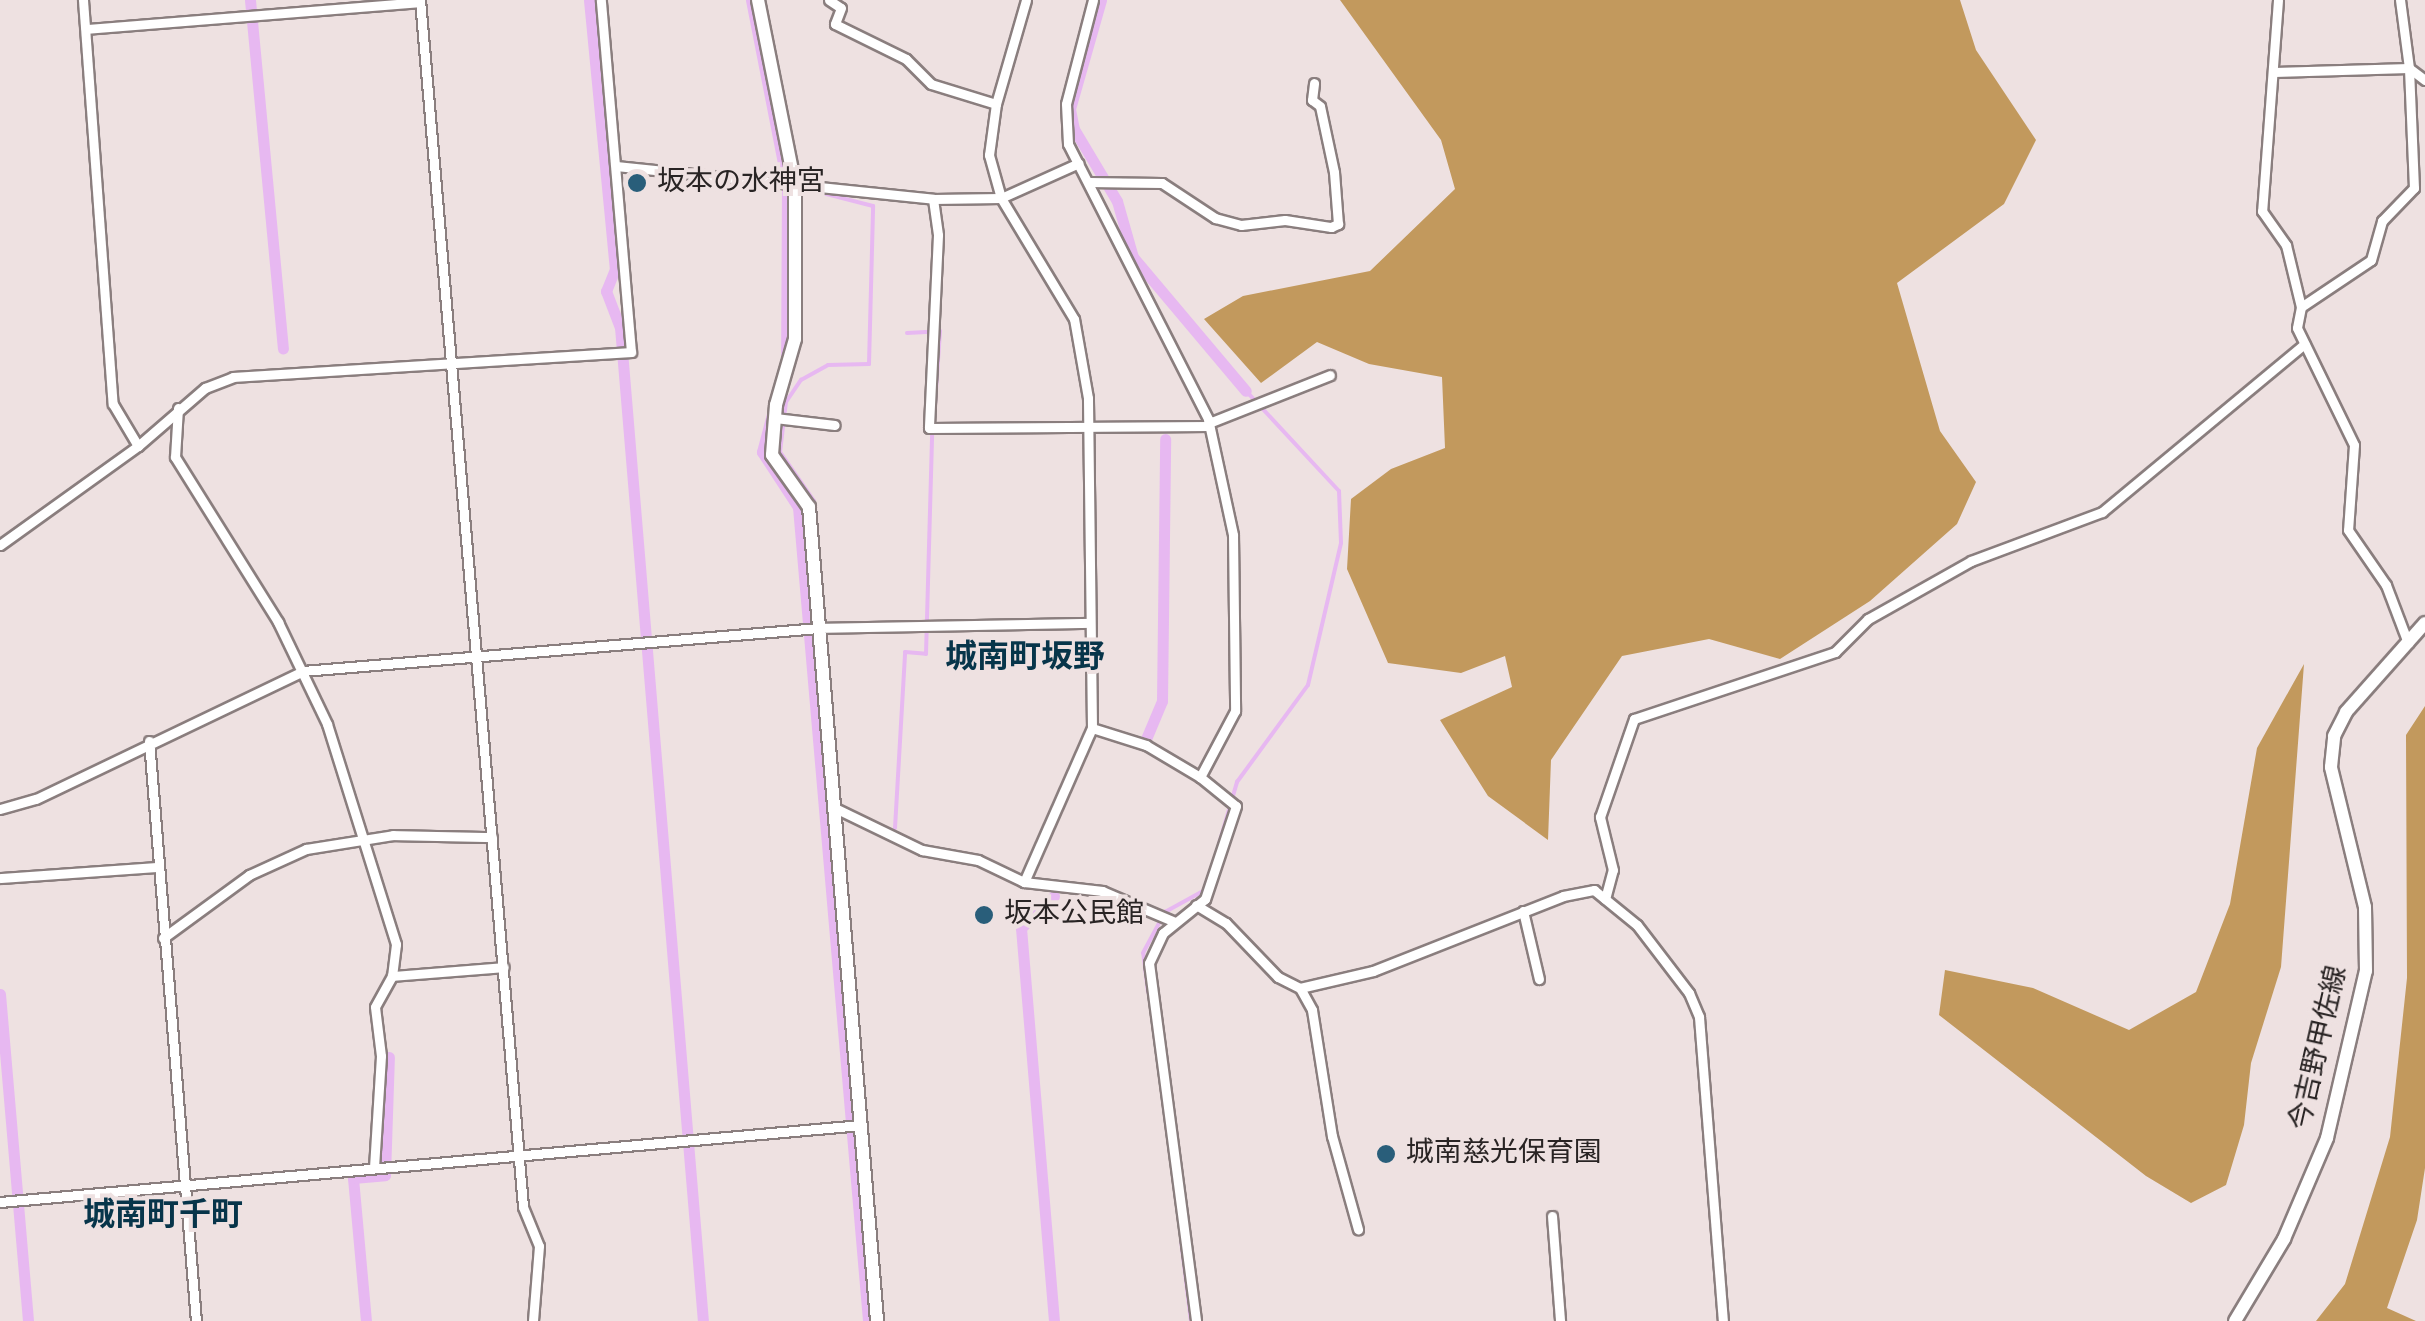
<!DOCTYPE html>
<html>
<head>
<meta charset="utf-8">
<style>
  body { margin:0 }
  #map { position:relative; width:2425px; height:1321px; overflow:hidden; background:#eee1e1; font-family:Overpass,"Noto Sans JP",sans-serif }
  div>[style] { position:absolute }
  [style*='--x'] { left:calc(var(--x)*1px); top:calc(var(--y)*1px); width:calc(var(--w)*1px); rotate:calc(var(--a)*1deg) }
  .forest>* { inset:0; background:#c2995d }
  .stream>* { height:4px; margin:-2px; padding:0 2px; transform-origin:2px; border-radius:2px; background:#e7b8f1 }
  .canal>* { height:11px; margin:-5.5px; padding:0 5.5px; transform-origin:5.5px; border-radius:5.5px; background:#e7b8f1 }
  .roads { filter:drop-shadow(2px 0 #8a7e7e) drop-shadow(-2px 0 #8a7e7e) drop-shadow(0 2px #8a7e7e) drop-shadow(0 -2px #8a7e7e) }
  .street>* { height:9px; margin:-4.5px; padding:0 4.5px; transform-origin:4.5px; border-radius:4.5px; background:#fff }
  .secondary>* { height:12px; margin:-6px; padding:0 6px; transform-origin:6px; border-radius:6px; background:#fff }
  .dots>* { width:28px; height:28px; translate:-50% -50%; box-sizing:border-box; border:5px solid #eee1e1; border-radius:50% }
  span { translate:-50% -50%; white-space:nowrap; text-align:center; line-height:1.15; -webkit-text-stroke:8px #eee1e1; paint-order:stroke }
  .poi-label { font-size:28px; color:#292424 }
  .left { translate:0 -50%; text-align:left }
  .street-label { font-size:28px; color:#292424 }
  .quarter-label { font-size:32px; color:#07354a; font-weight:700 }
</style>
</head>
<body>
<div id="map">
  <div class="forest">
    <i style="clip-path:polygon(1340px 0,1960px 0,1976px 50px,2036px 140px,2004px 204px,1897px 283px,1940px 431px,1976px 482px,1957px 524px,1870px 601px,1780px 659px,1709px 639px,1622px 656px,1551px 760px,1548px 840px,1488px 796px,1440px 720px,1512px 687px,1505px 656px,1461px 673px,1388px 663px,1347px 569px,1351px 499px,1391px 469px,1445px 448px,1442px 377px,1369px 364px,1317px 342px,1261px 383px,1204px 319px,1243px 296px,1370px 271px,1455px 189px,1441px 140px)"></i>
    <i style="clip-path:polygon(2304px 664px,2281px 967px,2251px 1063px,2244px 1125px,2226px 1185px,2191px 1203px,2146px 1176px,1939px 1015px,1945px 970px,2033px 988px,2129px 1030px,2196px 992px,2230px 904px,2257px 748px)"></i>
    <i style="clip-path:polygon(2425px 706px,2425px 1168px,2417px 1220px,2387px 1308px,2416px 1321px,2316px 1321px,2345px 1284px,2390px 1137px,2407px 978px,2406px 735px)"></i>
  </div>
  <div class="stream">
    <i style="--x:907;--y:333;--w:33;--a:-3"></i>
    <i style="--x:940;--y:331;--w:87;--a:93.9"></i>
    <i style="--x:814;--y:501;--w:60;--a:-124.8"></i>
    <i style="--x:780;--y:452;--w:50;--a:-83.2"></i>
    <i style="--x:786;--y:402;--w:27;--a:-56"></i>
    <i style="--x:801;--y:380;--w:31;--a:-29"></i>
    <i style="--x:828;--y:365;--w:41;--a:-1.4"></i>
    <i style="--x:869;--y:364;--w:158;--a:-88.5"></i>
    <i style="--x:873;--y:206;--w:49;--a:-165.7"></i>
    <i style="--x:895;--y:828;--w:176;--a:-86.7"></i>
    <i style="--x:905;--y:652;--w:21;--a:5"></i>
    <i style="--x:926;--y:654;--w:219;--a:-88.4"></i>
    <i style="--x:1219;--y:844;--w:65;--a:-73.8"></i>
    <i style="--x:1237;--y:782;--w:120;--a:-53.8"></i>
    <i style="--x:1308;--y:685;--w:146;--a:-76.9"></i>
    <i style="--x:1341;--y:543;--w:52;--a:-92.2"></i>
    <i style="--x:1339;--y:491;--w:137;--a:-132.9"></i>
    <i style="--x:1148;--y:992;--w:39;--a:-97"></i>
    <i style="--x:1143;--y:953;--w:47;--a:-61.8"></i>
    <i style="--x:1165;--y:912;--w:43;--a:-28.9"></i>
    <i style="--x:1181;--y:1240;--w:82;--a:83"></i>
  </div>
  <div class="canal">
    <i style="--x:250;--y:0;--w:350;--a:84.6"></i>
    <i style="--x:589;--y:0;--w:270;--a:84.5"></i>
    <i style="--x:615;--y:269;--w:24;--a:112"></i>
    <i style="--x:606;--y:291;--w:39;--a:69"></i>
    <i style="--x:620;--y:327;--w:997;--a:85.23"></i>
    <i style="--x:751;--y:0;--w:187;--a:78.9"></i>
    <i style="--x:787;--y:184;--w:177;--a:90.3"></i>
    <i style="--x:786;--y:361;--w:94;--a:104.8"></i>
    <i style="--x:762;--y:452;--w:66;--a:56.8"></i>
    <i style="--x:798;--y:507;--w:817;--a:85.08"></i>
    <i style="--x:1101;--y:0;--w:113;--a:105.9"></i>
    <i style="--x:1070;--y:109;--w:20;--a:79"></i>
    <i style="--x:1074;--y:129;--w:84;--a:59.2"></i>
    <i style="--x:1117;--y:201;--w:58;--a:74.1"></i>
    <i style="--x:1133;--y:257;--w:175;--a:49.9"></i>
    <i style="--x:1146;--y:739;--w:41;--a:-67.2"></i>
    <i style="--x:1162;--y:701;--w:262;--a:-89.3"></i>
    <i style="--x:1054;--y:896;--w:46;--a:135.9"></i>
    <i style="--x:1021;--y:928;--w:394;--a:85.2"></i>
    <i style="--x:0;--y:994;--w:328;--a:85.1"></i>
    <i style="--x:366;--y:1321;--w:144;--a:-95.2"></i>
    <i style="--x:353;--y:1178;--w:32;--a:-5"></i>
    <i style="--x:385;--y:1175;--w:118;--a:-88.1"></i>
  </div>
  <div class="roads">
    <div class="street">
      <i style="--x:83;--y:0;--w:405;--a:85.8"></i>
      <i style="--x:113;--y:404;--w:49;--a:59.2"></i>
      <i style="--x:420;--y:0;--w:1211;--a:85.12"></i>
      <i style="--x:523;--y:1207;--w:42;--a:67.7"></i>
      <i style="--x:539;--y:1246;--w:75;--a:94.6"></i>
      <i style="--x:829;--y:0;--w:14;--a:34"></i>
      <i style="--x:841;--y:8;--w:17;--a:111"></i>
      <i style="--x:835;--y:24;--w:79;--a:26.2"></i>
      <i style="--x:906;--y:59;--w:35;--a:45"></i>
      <i style="--x:931;--y:84;--w:68;--a:17.1"></i>
      <i style="--x:1093;--y:0;--w:107;--a:104.6"></i>
      <i style="--x:1066;--y:104;--w:40;--a:87.1"></i>
      <i style="--x:1068;--y:144;--w:309;--a:63"></i>
      <i style="--x:1208;--y:419;--w:119;--a:77.8"></i>
      <i style="--x:1233;--y:535;--w:176;--a:89.3"></i>
      <i style="--x:1235;--y:711;--w:75;--a:117.9"></i>
      <i style="--x:1200;--y:777;--w:46;--a:38.9"></i>
      <i style="--x:1236;--y:806;--w:98;--a:108.4"></i>
      <i style="--x:1205;--y:899;--w:54;--a:141"></i>
      <i style="--x:1163;--y:933;--w:33;--a:115"></i>
      <i style="--x:1149;--y:963;--w:361;--a:82.5"></i>
      <i style="--x:2278;--y:0;--w:212;--a:94.3"></i>
      <i style="--x:2262;--y:211;--w:42;--a:54.8"></i>
      <i style="--x:2286;--y:245;--w:64;--a:76.4"></i>
      <i style="--x:2301;--y:307;--w:21;--a:101"></i>
      <i style="--x:2297;--y:328;--w:130;--a:64"></i>
      <i style="--x:2354;--y:445;--w:85;--a:94"></i>
      <i style="--x:2348;--y:530;--w:67;--a:55.4"></i>
      <i style="--x:2386;--y:585;--w:62;--a:69.2"></i>
      <i style="--x:86;--y:29;--w:335;--a:-4.6"></i>
      <i style="--x:2274;--y:72;--w:135;--a:-1.7"></i>
      <i style="--x:2409;--y:68;--w:69;--a:-97.5"></i>
      <i style="--x:616;--y:166;--w:319;--a:5.9"></i>
      <i style="--x:933;--y:199;--w:68;--a:-0.8"></i>
      <i style="--x:1001;--y:198;--w:85;--a:-24.2"></i>
      <i style="--x:1089;--y:182;--w:73;--a:0.8"></i>
      <i style="--x:1162;--y:183;--w:64;--a:33.4"></i>
      <i style="--x:1215;--y:218;--w:27;--a:15"></i>
      <i style="--x:1241;--y:225;--w:44;--a:-6.5"></i>
      <i style="--x:1285;--y:220;--w:47;--a:8.7"></i>
      <i style="--x:1331;--y:227;--w:8;--a:-23"></i>
      <i style="--x:1338;--y:224;--w:52;--a:-94.4"></i>
      <i style="--x:1334;--y:172;--w:67;--a:-102"></i>
      <i style="--x:1320;--y:106;--w:10;--a:-143"></i>
      <i style="--x:1312;--y:100;--w:17;--a:-83"></i>
      <i style="--x:933;--y:199;--w:36;--a:82"></i>
      <i style="--x:938;--y:235;--w:193;--a:92.7"></i>
      <i style="--x:929;--y:428;--w:280;--a:-0.4"></i>
      <i style="--x:2301;--y:307;--w:84;--a:-33.9"></i>
      <i style="--x:2371;--y:260;--w:41;--a:-74.2"></i>
      <i style="--x:2382;--y:221;--w:46;--a:-45.9"></i>
      <i style="--x:2414;--y:188;--w:120;--a:-92.4"></i>
      <i style="--x:2409;--y:68;--w:20;--a:37"></i>
      <i style="--x:178;--y:408;--w:49;--a:93.5"></i>
      <i style="--x:175;--y:457;--w:195;--a:58"></i>
      <i style="--x:278;--y:622;--w:113;--a:64.3"></i>
      <i style="--x:327;--y:724;--w:231;--a:72.6"></i>
      <i style="--x:396;--y:944;--w:32;--a:97"></i>
      <i style="--x:392;--y:976;--w:35;--a:119"></i>
      <i style="--x:375;--y:1007;--w:49;--a:83"></i>
      <i style="--x:381;--y:1056;--w:111;--a:93.6"></i>
      <i style="--x:775;--y:418;--w:60;--a:6.7"></i>
      <i style="--x:1209;--y:423;--w:130;--a:-21.6"></i>
      <i style="--x:0;--y:545;--w:170;--a:-35.7"></i>
      <i style="--x:138;--y:446;--w:89;--a:-40.9"></i>
      <i style="--x:205;--y:388;--w:30;--a:-21"></i>
      <i style="--x:233;--y:377;--w:399;--a:-3.6"></i>
      <i style="--x:631;--y:352;--w:353;--a:-94.9"></i>
      <i style="--x:1092;--y:728;--w:57;--a:17.5"></i>
      <i style="--x:1146;--y:745;--w:63;--a:30.7"></i>
      <i style="--x:149;--y:741;--w:582;--a:85.37"></i>
      <i style="--x:835;--y:808;--w:97;--a:25.8"></i>
      <i style="--x:922;--y:850;--w:57;--a:10.1"></i>
      <i style="--x:978;--y:860;--w:51;--a:25.6"></i>
      <i style="--x:1024;--y:882;--w:79;--a:6.6"></i>
      <i style="--x:1102;--y:891;--w:79;--a:23"></i>
      <i style="--x:0;--y:809;--w:37;--a:-16"></i>
      <i style="--x:36;--y:799;--w:296;--a:-25.6"></i>
      <i style="--x:303;--y:671;--w:517;--a:-4.77"></i>
      <i style="--x:818;--y:628;--w:272;--a:-1.1"></i>
      <i style="--x:0;--y:878;--w:156;--a:-4"></i>
      <i style="--x:1024;--y:882;--w:168;--a:-66.2"></i>
      <i style="--x:1092;--y:728;--w:330;--a:-90.7"></i>
      <i style="--x:1088;--y:398;--w:80;--a:-100"></i>
      <i style="--x:1074;--y:319;--w:141;--a:-121.1"></i>
      <i style="--x:1001;--y:198;--w:45;--a:-105.6"></i>
      <i style="--x:989;--y:155;--w:51;--a:-82.2"></i>
      <i style="--x:996;--y:104;--w:108;--a:-73.9"></i>
      <i style="--x:1605;--y:899;--w:30;--a:-75"></i>
      <i style="--x:1613;--y:870;--w:55;--a:-103.8"></i>
      <i style="--x:1600;--y:817;--w:104;--a:-70.9"></i>
      <i style="--x:1634;--y:719;--w:212;--a:-18.4"></i>
      <i style="--x:1835;--y:652;--w:47;--a:-45"></i>
      <i style="--x:1868;--y:619;--w:118;--a:-29.4"></i>
      <i style="--x:1971;--y:561;--w:140;--a:-20.5"></i>
      <i style="--x:2102;--y:512;--w:263;--a:-39.7"></i>
      <i style="--x:1196;--y:905;--w:35;--a:31"></i>
      <i style="--x:1226;--y:923;--w:75;--a:46.1"></i>
      <i style="--x:1278;--y:977;--w:25;--a:27"></i>
      <i style="--x:1300;--y:988;--w:25;--a:61"></i>
      <i style="--x:1312;--y:1010;--w:128;--a:81"></i>
      <i style="--x:1332;--y:1136;--w:97;--a:74.4"></i>
      <i style="--x:1523;--y:911;--w:70;--a:76.8"></i>
      <i style="--x:163;--y:938;--w:107;--a:-36.2"></i>
      <i style="--x:249;--y:875;--w:63;--a:-24.5"></i>
      <i style="--x:306;--y:849;--w:88;--a:-9.1"></i>
      <i style="--x:393;--y:835;--w:99;--a:1.2"></i>
      <i style="--x:392;--y:976;--w:112;--a:-4.6"></i>
      <i style="--x:1300;--y:988;--w:75;--a:-13.1"></i>
      <i style="--x:1373;--y:971;--w:204;--a:-21.5"></i>
      <i style="--x:1563;--y:896;--w:32;--a:-11"></i>
      <i style="--x:1594;--y:890;--w:55;--a:39.1"></i>
      <i style="--x:1637;--y:925;--w:86;--a:52.6"></i>
      <i style="--x:1689;--y:993;--w:26;--a:67"></i>
      <i style="--x:1699;--y:1017;--w:305;--a:85.5"></i>
      <i style="--x:0;--y:1202;--w:864;--a:-5.11"></i>
      <i style="--x:1552;--y:1216;--w:105;--a:85.6"></i>
    </div>
    <div class="secondary">
      <i style="--x:758;--y:0;--w:189;--a:78.7"></i>
      <i style="--x:795;--y:185;--w:154;--a:90"></i>
      <i style="--x:795;--y:339;--w:69;--a:106.1"></i>
      <i style="--x:776;--y:405;--w:50;--a:94.6"></i>
      <i style="--x:772;--y:455;--w:64;--a:54.6"></i>
      <i style="--x:809;--y:507;--w:817;--a:85.22"></i>
      <i style="--x:2235;--y:1321;--w:96;--a:-59.1"></i>
      <i style="--x:2284;--y:1239;--w:110;--a:-66.9"></i>
      <i style="--x:2327;--y:1138;--w:171;--a:-76.9"></i>
      <i style="--x:2366;--y:971;--w:64;--a:-90.9"></i>
      <i style="--x:2365;--y:907;--w:144;--a:-103.7"></i>
      <i style="--x:2331;--y:767;--w:31;--a:-84"></i>
      <i style="--x:2334;--y:736;--w:27;--a:-63"></i>
      <i style="--x:2346;--y:712;--w:119;--a:-48.4"></i>
    </div>
  </div>
  <div class="dots">
    <i style="left:637px;top:183px;background:#295e7a"></i>
    <i style="left:984px;top:915px;background:#295e7a"></i>
    <i style="left:1386px;top:1154px;background:#295e7a"></i>
  </div>
  <div class="poi-label">
    <span class="left" style="left:657px;top:183px">坂本の水神宮</span>
    <span class="left" style="left:1004px;top:915px">坂本公民館</span>
    <span class="left" style="left:1406px;top:1154px">城南慈光保育園</span>
  </div>
  <div class="street-label">
    <span style="left:2320px;top:1048px;rotate:-77deg">今吉野甲佐線</span>
  </div>
  <div class="quarter-label">
    <span style="left:1025px;top:659px">城南町坂野</span>
    <span style="left:163px;top:1217px">城南町千町</span>
  </div>
</div>
</body>
</html>
